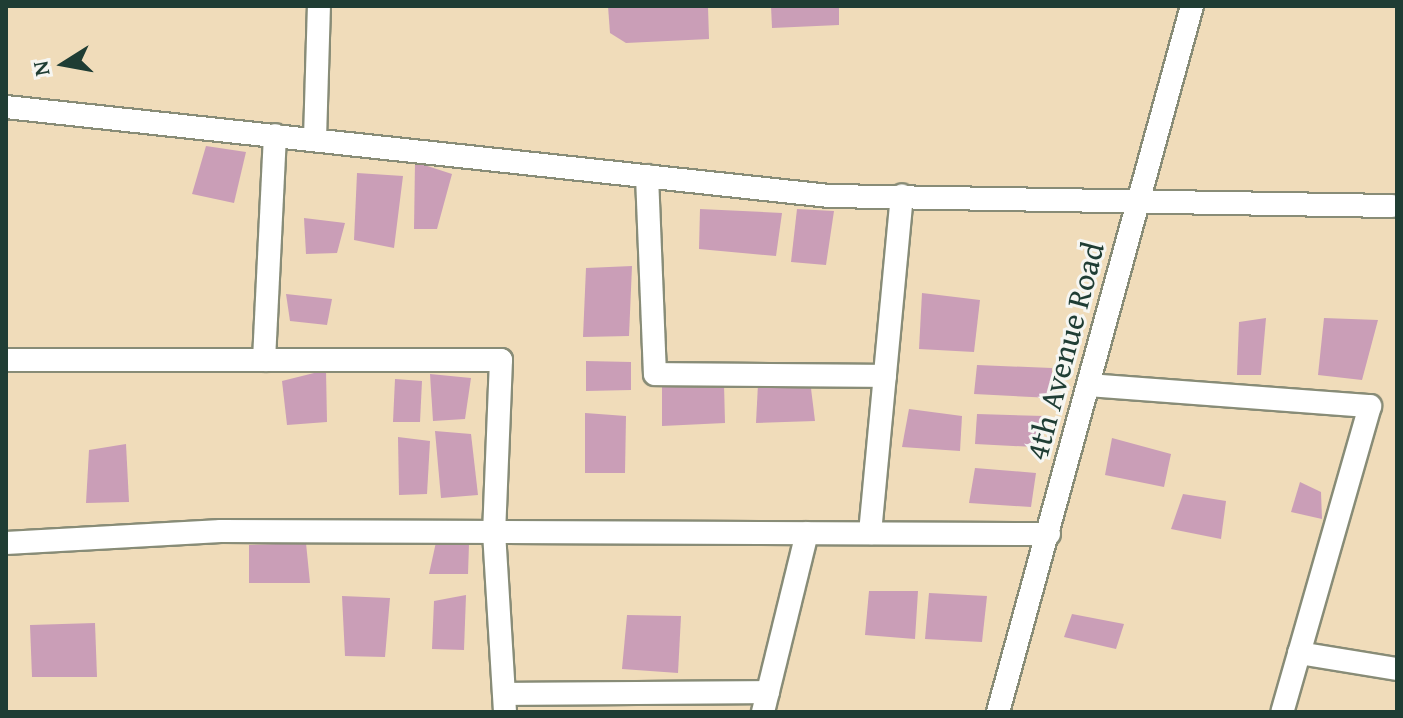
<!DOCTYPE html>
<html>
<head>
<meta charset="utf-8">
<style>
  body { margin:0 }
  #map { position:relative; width:1403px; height:718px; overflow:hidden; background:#f0dcba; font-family:"Gentium Book Plus",serif }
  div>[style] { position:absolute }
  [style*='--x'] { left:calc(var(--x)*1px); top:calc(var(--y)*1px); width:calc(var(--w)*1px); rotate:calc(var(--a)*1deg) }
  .building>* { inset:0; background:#ca9eb7 }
  .roads { filter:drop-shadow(2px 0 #888c77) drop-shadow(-2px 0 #888c77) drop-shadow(0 2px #888c77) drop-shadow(0 -2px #888c77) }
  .minor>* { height:22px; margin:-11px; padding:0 11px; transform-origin:11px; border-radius:11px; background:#fff }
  span { translate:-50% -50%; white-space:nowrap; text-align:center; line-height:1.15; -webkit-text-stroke:6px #f6f6f2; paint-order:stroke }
  .street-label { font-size:32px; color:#1f3d34 }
  .frame { position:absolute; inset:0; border:8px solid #1f3d34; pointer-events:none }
  .north { position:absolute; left:24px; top:24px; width:80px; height:80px; -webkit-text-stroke:6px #f6f6f2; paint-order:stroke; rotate:259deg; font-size:22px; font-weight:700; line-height:32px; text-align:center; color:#1f3d34 }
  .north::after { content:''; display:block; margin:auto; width:28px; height:36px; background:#1f3d34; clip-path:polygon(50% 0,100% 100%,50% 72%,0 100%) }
</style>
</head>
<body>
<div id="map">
  <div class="building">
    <i style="clip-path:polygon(608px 6px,708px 6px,709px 39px,626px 43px,610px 33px)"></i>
    <i style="clip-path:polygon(771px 6px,839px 6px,839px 25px,772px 28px)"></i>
    <i style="clip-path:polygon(206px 146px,246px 152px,234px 203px,192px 194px)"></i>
    <i style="clip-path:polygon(415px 162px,452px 174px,437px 229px,414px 229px)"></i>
    <i style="clip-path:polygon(357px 173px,403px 176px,394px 248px,354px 240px)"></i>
    <i style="clip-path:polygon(700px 209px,782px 213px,776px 256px,699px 249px)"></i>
    <i style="clip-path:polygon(797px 209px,834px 211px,826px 265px,791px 262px)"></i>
    <i style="clip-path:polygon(304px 218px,345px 223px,337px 253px,306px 254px)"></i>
    <i style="clip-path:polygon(632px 266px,629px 336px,583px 337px,586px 268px)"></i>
    <i style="clip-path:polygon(922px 293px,980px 300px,974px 352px,919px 349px)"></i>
    <i style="clip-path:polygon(286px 294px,332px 299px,327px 325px,290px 321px)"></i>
    <i style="clip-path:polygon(1266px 318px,1261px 375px,1237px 375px,1239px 322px)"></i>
    <i style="clip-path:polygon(1324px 318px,1378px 320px,1362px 380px,1318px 375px)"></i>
    <i style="clip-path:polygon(586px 361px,631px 362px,631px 390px,586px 391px)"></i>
    <i style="clip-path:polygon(977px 365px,1052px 368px,1052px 398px,974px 394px)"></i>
    <i style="clip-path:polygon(326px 370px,327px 422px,287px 425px,282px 381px)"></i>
    <i style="clip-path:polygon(430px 374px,471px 378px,465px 419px,433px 421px)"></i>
    <i style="clip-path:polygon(395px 379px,422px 381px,420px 422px,393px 422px)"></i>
    <i style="clip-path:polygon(810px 380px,815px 421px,756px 423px,758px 384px)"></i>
    <i style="clip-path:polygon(724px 384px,725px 423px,662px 426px,662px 386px)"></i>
    <i style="clip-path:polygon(909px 409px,962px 416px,960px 451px,902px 447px)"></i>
    <i style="clip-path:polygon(585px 413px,626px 416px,625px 473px,585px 473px)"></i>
    <i style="clip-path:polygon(977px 414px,1044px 416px,1035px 447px,975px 444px)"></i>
    <i style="clip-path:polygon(435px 431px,471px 434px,478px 495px,441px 498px)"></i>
    <i style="clip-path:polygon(398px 437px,430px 441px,427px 494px,399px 495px)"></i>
    <i style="clip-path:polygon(1112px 438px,1171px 454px,1164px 487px,1105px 475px)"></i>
    <i style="clip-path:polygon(126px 444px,129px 502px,86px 503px,89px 450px)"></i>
    <i style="clip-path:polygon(975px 468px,1036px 473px,1031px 507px,969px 503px)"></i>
    <i style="clip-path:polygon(1300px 482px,1321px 492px,1322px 519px,1291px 512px)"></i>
    <i style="clip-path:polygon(1183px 494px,1226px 501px,1221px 539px,1171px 529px)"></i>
    <i style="clip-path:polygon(436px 542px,469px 544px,468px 574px,429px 574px)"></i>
    <i style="clip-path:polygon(306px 543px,310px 583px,249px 583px,249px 545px)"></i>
    <i style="clip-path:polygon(869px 591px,918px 591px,915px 639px,865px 635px)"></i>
    <i style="clip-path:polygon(929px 593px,987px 596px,982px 642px,925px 639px)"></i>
    <i style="clip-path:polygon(466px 595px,464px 650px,432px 649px,434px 601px)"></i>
    <i style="clip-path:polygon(342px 596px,390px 598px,385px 657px,345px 656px)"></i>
    <i style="clip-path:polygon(1072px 614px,1124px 624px,1116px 649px,1064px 637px)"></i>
    <i style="clip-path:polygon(627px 615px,681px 616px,678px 673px,622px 669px)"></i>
    <i style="clip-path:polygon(95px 623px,97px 677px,32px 677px,30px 625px)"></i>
  </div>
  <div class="roads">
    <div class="minor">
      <i style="--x:6;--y:107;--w:828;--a:6.17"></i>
      <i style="--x:829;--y:196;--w:563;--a:1.02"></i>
      <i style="--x:315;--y:139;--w:133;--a:-88.3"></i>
      <i style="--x:647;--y:176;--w:198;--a:87.7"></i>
      <i style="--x:655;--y:374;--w:230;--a:0.5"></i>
      <i style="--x:6;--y:360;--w:495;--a:0"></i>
      <i style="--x:501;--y:360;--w:172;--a:92.3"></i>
      <i style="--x:494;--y:532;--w:180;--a:86.5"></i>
      <i style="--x:264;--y:360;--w:225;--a:-87.2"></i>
      <i style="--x:1089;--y:385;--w:282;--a:4.3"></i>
      <i style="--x:1370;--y:406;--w:318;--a:106"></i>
      <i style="--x:870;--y:533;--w:339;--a:-84.6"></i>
      <i style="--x:6;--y:543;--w:215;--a:-3.2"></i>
      <i style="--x:221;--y:531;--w:828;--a:0.21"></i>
      <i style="--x:1299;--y:653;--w:99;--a:9.3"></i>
      <i style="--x:505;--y:694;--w:263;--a:-0.4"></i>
      <i style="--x:763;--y:712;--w:184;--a:-76.2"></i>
      <i style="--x:998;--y:712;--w:732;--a:-74.64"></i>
    </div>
  </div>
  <div class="street-label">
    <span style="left:1065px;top:351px;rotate:-75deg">4th Avenue Road</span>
  </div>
  <div class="frame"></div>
  <div class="north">N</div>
</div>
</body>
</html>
